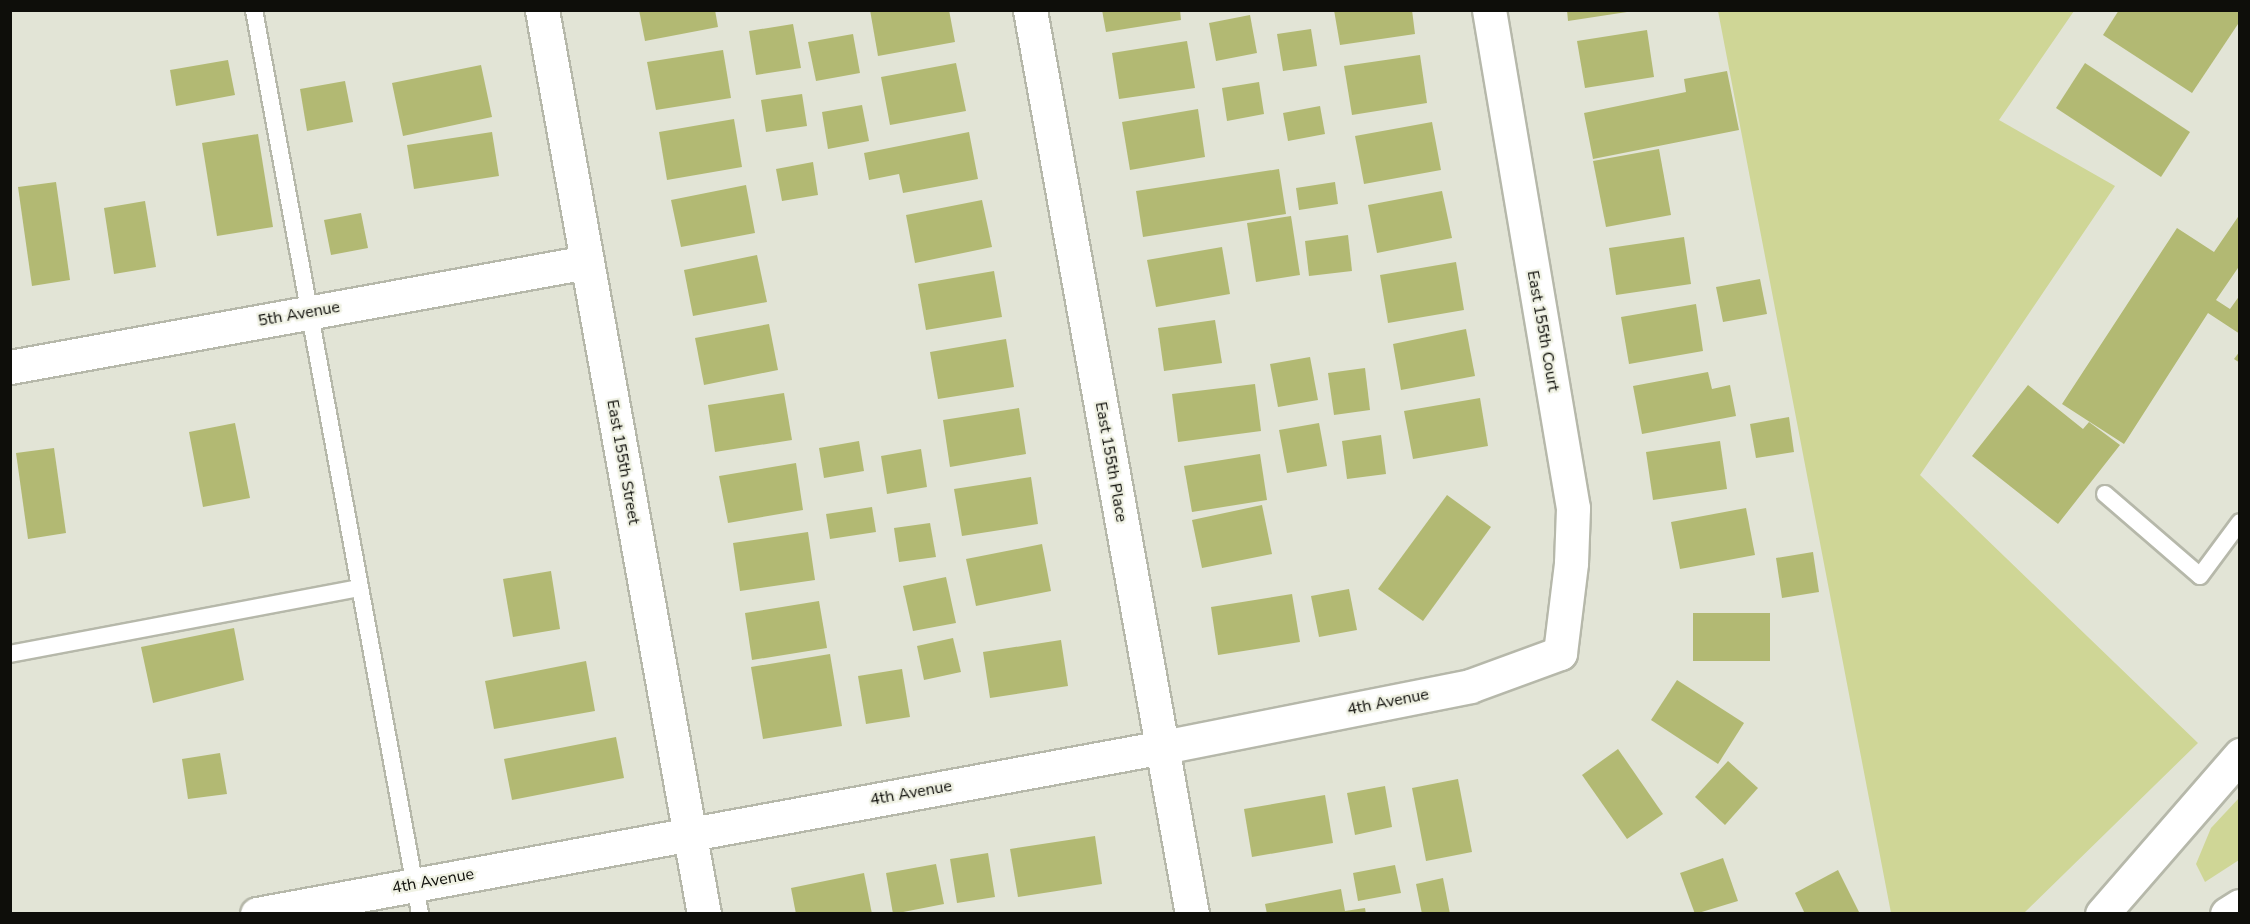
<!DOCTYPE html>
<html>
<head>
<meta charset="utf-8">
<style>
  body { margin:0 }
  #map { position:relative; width:2250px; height:924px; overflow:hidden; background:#e2e4d6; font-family:"Nunito Sans",sans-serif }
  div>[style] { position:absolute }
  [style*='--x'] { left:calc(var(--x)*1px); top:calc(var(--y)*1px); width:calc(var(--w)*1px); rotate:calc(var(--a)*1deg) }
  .green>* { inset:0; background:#cfd696 }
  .building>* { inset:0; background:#b2b973 }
  .roads { filter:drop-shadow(2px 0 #b6b8aa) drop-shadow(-2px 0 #b6b8aa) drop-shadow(0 2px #b6b8aa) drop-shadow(0 -2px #b6b8aa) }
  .service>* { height:16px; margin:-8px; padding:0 8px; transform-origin:8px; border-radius:8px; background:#fff }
  .minor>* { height:33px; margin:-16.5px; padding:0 16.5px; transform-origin:16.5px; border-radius:16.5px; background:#fff }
  .tertiary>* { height:33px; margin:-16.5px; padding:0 16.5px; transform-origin:16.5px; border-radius:16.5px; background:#fff }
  span { translate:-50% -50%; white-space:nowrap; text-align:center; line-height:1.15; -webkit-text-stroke:4.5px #eff1e3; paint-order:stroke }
  .street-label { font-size:16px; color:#0e0e0a }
  .frame { position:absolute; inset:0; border:12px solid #0e0e0a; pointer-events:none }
</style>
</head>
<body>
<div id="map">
  <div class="green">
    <i style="clip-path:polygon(1718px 11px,2074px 11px,1999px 120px,2115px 186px,1920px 475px,2198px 743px,2024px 913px,1891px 913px)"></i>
    <i style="clip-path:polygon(2239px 798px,2239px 860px,2205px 882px,2196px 864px,2211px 828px)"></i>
  </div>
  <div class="building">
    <i style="clip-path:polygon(639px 10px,715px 10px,718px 27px,645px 41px)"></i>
    <i style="clip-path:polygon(870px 10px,949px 10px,955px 42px,878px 56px)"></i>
    <i style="clip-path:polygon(1102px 10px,1180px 10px,1181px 20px,1106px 32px)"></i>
    <i style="clip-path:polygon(1334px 10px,1412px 10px,1415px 34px,1340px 45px)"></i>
    <i style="clip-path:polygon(1567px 10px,1627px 10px,1627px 12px,1568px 21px)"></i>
    <i style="clip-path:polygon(2119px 10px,2240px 10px,2240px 21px,2192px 93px,2103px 35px)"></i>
    <i style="clip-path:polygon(1250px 15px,1257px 53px,1216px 61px,1209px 23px)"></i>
    <i style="clip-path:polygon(793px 24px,801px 68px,756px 75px,749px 31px)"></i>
    <i style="clip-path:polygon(1311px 29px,1317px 66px,1283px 71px,1277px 34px)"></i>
    <i style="clip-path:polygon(1647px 30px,1654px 77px,1585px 88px,1577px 41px)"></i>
    <i style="clip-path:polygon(853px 34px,860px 73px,816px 81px,808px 42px)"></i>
    <i style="clip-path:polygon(1187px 41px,1195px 88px,1119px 99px,1112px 53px)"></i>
    <i style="clip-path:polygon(723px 50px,731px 98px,656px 110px,647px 62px)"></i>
    <i style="clip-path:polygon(1420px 55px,1427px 103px,1352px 115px,1344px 66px)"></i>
    <i style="clip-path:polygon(228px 60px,235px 95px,176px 106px,170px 70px)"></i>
    <i style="clip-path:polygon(956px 63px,966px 111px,890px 125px,881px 77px)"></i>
    <i style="clip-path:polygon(2085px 63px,2190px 132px,2161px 177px,2056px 108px)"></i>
    <i style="clip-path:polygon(481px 65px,492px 117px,403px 136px,392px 83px)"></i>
    <i style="clip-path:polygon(1727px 71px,1739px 130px,1593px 159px,1584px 113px,1686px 92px,1684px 79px)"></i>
    <i style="clip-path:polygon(345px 81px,353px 122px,307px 131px,300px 89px)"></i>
    <i style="clip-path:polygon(1259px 82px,1264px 114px,1227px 121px,1222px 88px)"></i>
    <i style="clip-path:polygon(802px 94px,807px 126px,766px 132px,761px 100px)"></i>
    <i style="clip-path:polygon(862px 105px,869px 141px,828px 149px,822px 112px)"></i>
    <i style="clip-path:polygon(1320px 106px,1325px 134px,1288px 141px,1283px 113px)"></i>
    <i style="clip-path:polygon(1198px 109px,1205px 157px,1130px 170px,1122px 122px)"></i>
    <i style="clip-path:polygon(734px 119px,742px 167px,667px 180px,659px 132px)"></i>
    <i style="clip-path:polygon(1432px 122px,1441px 170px,1364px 184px,1355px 136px)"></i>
    <i style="clip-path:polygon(492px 132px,499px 176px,414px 189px,407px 145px)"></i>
    <i style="clip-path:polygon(969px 132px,978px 179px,903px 193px,899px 174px,869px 180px,864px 153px)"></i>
    <i style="clip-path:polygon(258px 134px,273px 227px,217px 236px,202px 143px)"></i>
    <i style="clip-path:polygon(1659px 149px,1671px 215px,1606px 227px,1593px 161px)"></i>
    <i style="clip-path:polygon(813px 162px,818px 195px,782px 201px,776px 169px)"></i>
    <i style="clip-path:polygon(1279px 169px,1286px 214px,1143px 237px,1136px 191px)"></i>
    <i style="clip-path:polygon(56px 182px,70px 280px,32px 286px,18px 187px)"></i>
    <i style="clip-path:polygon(1335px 182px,1338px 204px,1299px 210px,1296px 188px)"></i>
    <i style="clip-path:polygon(746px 185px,755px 233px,681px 247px,671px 200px)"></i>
    <i style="clip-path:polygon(1442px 191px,1452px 238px,1377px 253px,1368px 205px)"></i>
    <i style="clip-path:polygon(982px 200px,992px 247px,915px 263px,906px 215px)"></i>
    <i style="clip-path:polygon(145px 201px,156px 267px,114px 274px,104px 208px)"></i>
    <i style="clip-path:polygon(361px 213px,368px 248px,331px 255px,324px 220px)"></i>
    <i style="clip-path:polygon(2240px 214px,2240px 265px,2216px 300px,2230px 309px,2240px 295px,2240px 334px,2208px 313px,2124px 444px,2062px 404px,2177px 228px,2214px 252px)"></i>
    <i style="clip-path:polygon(1291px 216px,1300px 275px,1256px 282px,1247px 223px)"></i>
    <i style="clip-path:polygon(1348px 235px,1352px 271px,1309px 276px,1305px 241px)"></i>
    <i style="clip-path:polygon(1684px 237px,1691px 284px,1616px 295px,1609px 248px)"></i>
    <i style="clip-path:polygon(1222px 247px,1230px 294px,1156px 307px,1147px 260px)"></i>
    <i style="clip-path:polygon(757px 255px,767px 302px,693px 316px,684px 270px)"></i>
    <i style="clip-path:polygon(1456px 262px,1464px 310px,1388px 323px,1380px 275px)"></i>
    <i style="clip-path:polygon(994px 271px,1002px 317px,926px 330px,918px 284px)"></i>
    <i style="clip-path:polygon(1760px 279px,1767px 314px,1723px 322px,1716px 287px)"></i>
    <i style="clip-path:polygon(1696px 304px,1703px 351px,1629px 364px,1621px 317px)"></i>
    <i style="clip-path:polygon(1215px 320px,1222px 363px,1164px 371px,1158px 328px)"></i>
    <i style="clip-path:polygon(769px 324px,778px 370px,704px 385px,695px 338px)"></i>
    <i style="clip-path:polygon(1466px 329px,1475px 376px,1401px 390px,1393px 344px)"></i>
    <i style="clip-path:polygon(1006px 339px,1014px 387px,938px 399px,930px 352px)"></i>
    <i style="clip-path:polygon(2240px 351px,2240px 363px,2234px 359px)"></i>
    <i style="clip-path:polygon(1310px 357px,1318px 400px,1278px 407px,1270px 364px)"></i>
    <i style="clip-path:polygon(1365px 368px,1370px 410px,1334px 415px,1328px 373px)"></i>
    <i style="clip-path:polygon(1708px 372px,1712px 389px,1730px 385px,1736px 416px,1642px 434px,1633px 386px)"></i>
    <i style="clip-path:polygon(1255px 384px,1261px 431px,1178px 442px,1172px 394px)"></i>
    <i style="clip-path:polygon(2028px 385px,2083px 429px,2089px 422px,2120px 445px,2058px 524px,1972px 456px)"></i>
    <i style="clip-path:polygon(784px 393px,792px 440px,715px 452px,708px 405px)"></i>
    <i style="clip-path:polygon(1480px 398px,1488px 446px,1413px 459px,1404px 411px)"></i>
    <i style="clip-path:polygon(1019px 408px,1026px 454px,950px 467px,943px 420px)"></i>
    <i style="clip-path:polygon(1789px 417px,1794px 452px,1756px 458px,1750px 424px)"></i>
    <i style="clip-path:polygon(235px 423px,250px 498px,203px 507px,189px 432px)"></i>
    <i style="clip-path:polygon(1319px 423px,1327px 466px,1287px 473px,1279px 430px)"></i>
    <i style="clip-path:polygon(1381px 435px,1386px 474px,1347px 479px,1342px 441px)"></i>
    <i style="clip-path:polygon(859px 441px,864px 471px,824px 478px,819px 448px)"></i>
    <i style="clip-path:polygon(1720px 441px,1727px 489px,1653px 500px,1646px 452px)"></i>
    <i style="clip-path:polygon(54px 448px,66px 533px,28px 539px,16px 453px)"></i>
    <i style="clip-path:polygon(921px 449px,927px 487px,887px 494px,881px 456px)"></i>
    <i style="clip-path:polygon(1260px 454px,1267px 500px,1192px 512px,1184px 466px)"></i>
    <i style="clip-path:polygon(796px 463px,803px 510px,728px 523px,719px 476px)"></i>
    <i style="clip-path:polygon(1031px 477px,1038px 524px,962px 536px,954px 489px)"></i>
    <i style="clip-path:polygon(1447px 495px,1491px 527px,1423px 621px,1378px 589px)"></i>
    <i style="clip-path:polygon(1262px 505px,1272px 554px,1202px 568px,1192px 520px)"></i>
    <i style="clip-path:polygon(872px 507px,876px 532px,830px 539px,826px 514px)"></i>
    <i style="clip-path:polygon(1746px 508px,1755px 555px,1680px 569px,1671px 522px)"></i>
    <i style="clip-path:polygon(930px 523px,936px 557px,899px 562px,894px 528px)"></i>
    <i style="clip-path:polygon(808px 532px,815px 580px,740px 591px,733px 543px)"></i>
    <i style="clip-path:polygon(1042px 544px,1051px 591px,976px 606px,966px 559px)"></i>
    <i style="clip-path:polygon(1813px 552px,1819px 592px,1782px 598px,1776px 558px)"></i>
    <i style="clip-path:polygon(551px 571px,560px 629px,513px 637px,503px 579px)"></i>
    <i style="clip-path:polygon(946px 577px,956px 623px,913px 631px,903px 586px)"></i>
    <i style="clip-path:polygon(1349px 589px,1357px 630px,1319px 637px,1311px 596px)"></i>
    <i style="clip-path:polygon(1292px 594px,1300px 642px,1218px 655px,1211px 607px)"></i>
    <i style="clip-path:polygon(819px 601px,827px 648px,752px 660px,745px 613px)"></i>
    <i style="clip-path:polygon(1693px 613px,1770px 613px,1770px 661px,1693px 661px)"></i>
    <i style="clip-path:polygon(234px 628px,244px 680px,153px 703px,141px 647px)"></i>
    <i style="clip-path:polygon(953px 638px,961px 672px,924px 680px,917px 646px)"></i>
    <i style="clip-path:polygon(1061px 640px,1068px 686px,990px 698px,983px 652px)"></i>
    <i style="clip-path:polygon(830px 654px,842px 726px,763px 739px,751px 667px)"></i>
    <i style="clip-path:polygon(586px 661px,595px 711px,494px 729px,485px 681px)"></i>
    <i style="clip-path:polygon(902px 669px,910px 717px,866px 724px,858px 676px)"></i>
    <i style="clip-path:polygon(1677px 680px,1744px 723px,1718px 764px,1651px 720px)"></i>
    <i style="clip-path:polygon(616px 737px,624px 778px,512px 800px,504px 759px)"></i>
    <i style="clip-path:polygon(1618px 749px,1663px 814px,1627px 839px,1582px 775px)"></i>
    <i style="clip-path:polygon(220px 753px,227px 794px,188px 799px,182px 759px)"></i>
    <i style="clip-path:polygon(1728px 761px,1758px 788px,1725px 825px,1695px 797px)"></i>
    <i style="clip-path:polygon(1458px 779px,1472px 852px,1426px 861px,1412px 788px)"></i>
    <i style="clip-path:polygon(1385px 786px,1392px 827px,1355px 835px,1347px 793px)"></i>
    <i style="clip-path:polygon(1325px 795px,1333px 843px,1252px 857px,1244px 809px)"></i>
    <i style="clip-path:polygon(1095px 836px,1102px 884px,1018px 897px,1010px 849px)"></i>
    <i style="clip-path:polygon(988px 853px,995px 897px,957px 903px,950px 859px)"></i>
    <i style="clip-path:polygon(1723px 858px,1738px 901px,1695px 914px,1680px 873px)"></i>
    <i style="clip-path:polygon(936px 864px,944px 904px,893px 914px,886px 873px)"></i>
    <i style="clip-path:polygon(1395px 865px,1401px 893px,1358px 901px,1353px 873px)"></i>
    <i style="clip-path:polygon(1838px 870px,1860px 914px,1805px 914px,1795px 893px)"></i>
    <i style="clip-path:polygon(864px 873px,872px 914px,796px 914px,791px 888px)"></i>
    <i style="clip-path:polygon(1443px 878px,1450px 914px,1422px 914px,1416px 884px)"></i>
    <i style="clip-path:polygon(1341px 889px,1345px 911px,1365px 908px,1366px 914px,1267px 914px,1265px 904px)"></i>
  </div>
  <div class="roads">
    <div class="service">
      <i style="--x:254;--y:10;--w:919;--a:79.59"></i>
      <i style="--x:2105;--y:494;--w:125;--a:40.8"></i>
      <i style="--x:2200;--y:576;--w:67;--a:-53.5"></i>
      <i style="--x:10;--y:654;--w:356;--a:-10.7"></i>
    </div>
    <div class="minor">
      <i style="--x:542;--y:10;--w:918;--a:79.84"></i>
      <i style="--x:1030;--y:10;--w:918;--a:79.84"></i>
      <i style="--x:10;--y:367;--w:586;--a:-10.31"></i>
      <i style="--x:257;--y:914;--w:921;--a:-10.44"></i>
      <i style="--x:1163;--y:747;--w:313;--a:-11.2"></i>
      <i style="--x:1470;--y:686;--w:96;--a:-20.1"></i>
      <i style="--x:1560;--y:653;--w:91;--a:-83"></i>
      <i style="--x:1571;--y:563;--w:55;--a:-87.9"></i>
      <i style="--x:1573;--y:508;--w:505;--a:-99.57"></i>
      <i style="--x:2102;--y:914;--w:211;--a:-49"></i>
    </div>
    <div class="tertiary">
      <i style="--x:2227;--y:914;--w:15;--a:-32"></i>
    </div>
  </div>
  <div class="street-label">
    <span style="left:299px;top:314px;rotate:-10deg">5th Avenue</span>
    <span style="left:1543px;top:331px;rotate:80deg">East 155th Court</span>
    <span style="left:623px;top:462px;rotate:80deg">East 155th Street</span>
    <span style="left:1111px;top:462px;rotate:80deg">East 155th Place</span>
    <span style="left:1388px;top:702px;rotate:-11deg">4th Avenue</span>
    <span style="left:911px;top:793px;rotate:-10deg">4th Avenue</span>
    <span style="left:433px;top:881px;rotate:-10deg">4th Avenue</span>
  </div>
  <div class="frame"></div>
</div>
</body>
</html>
